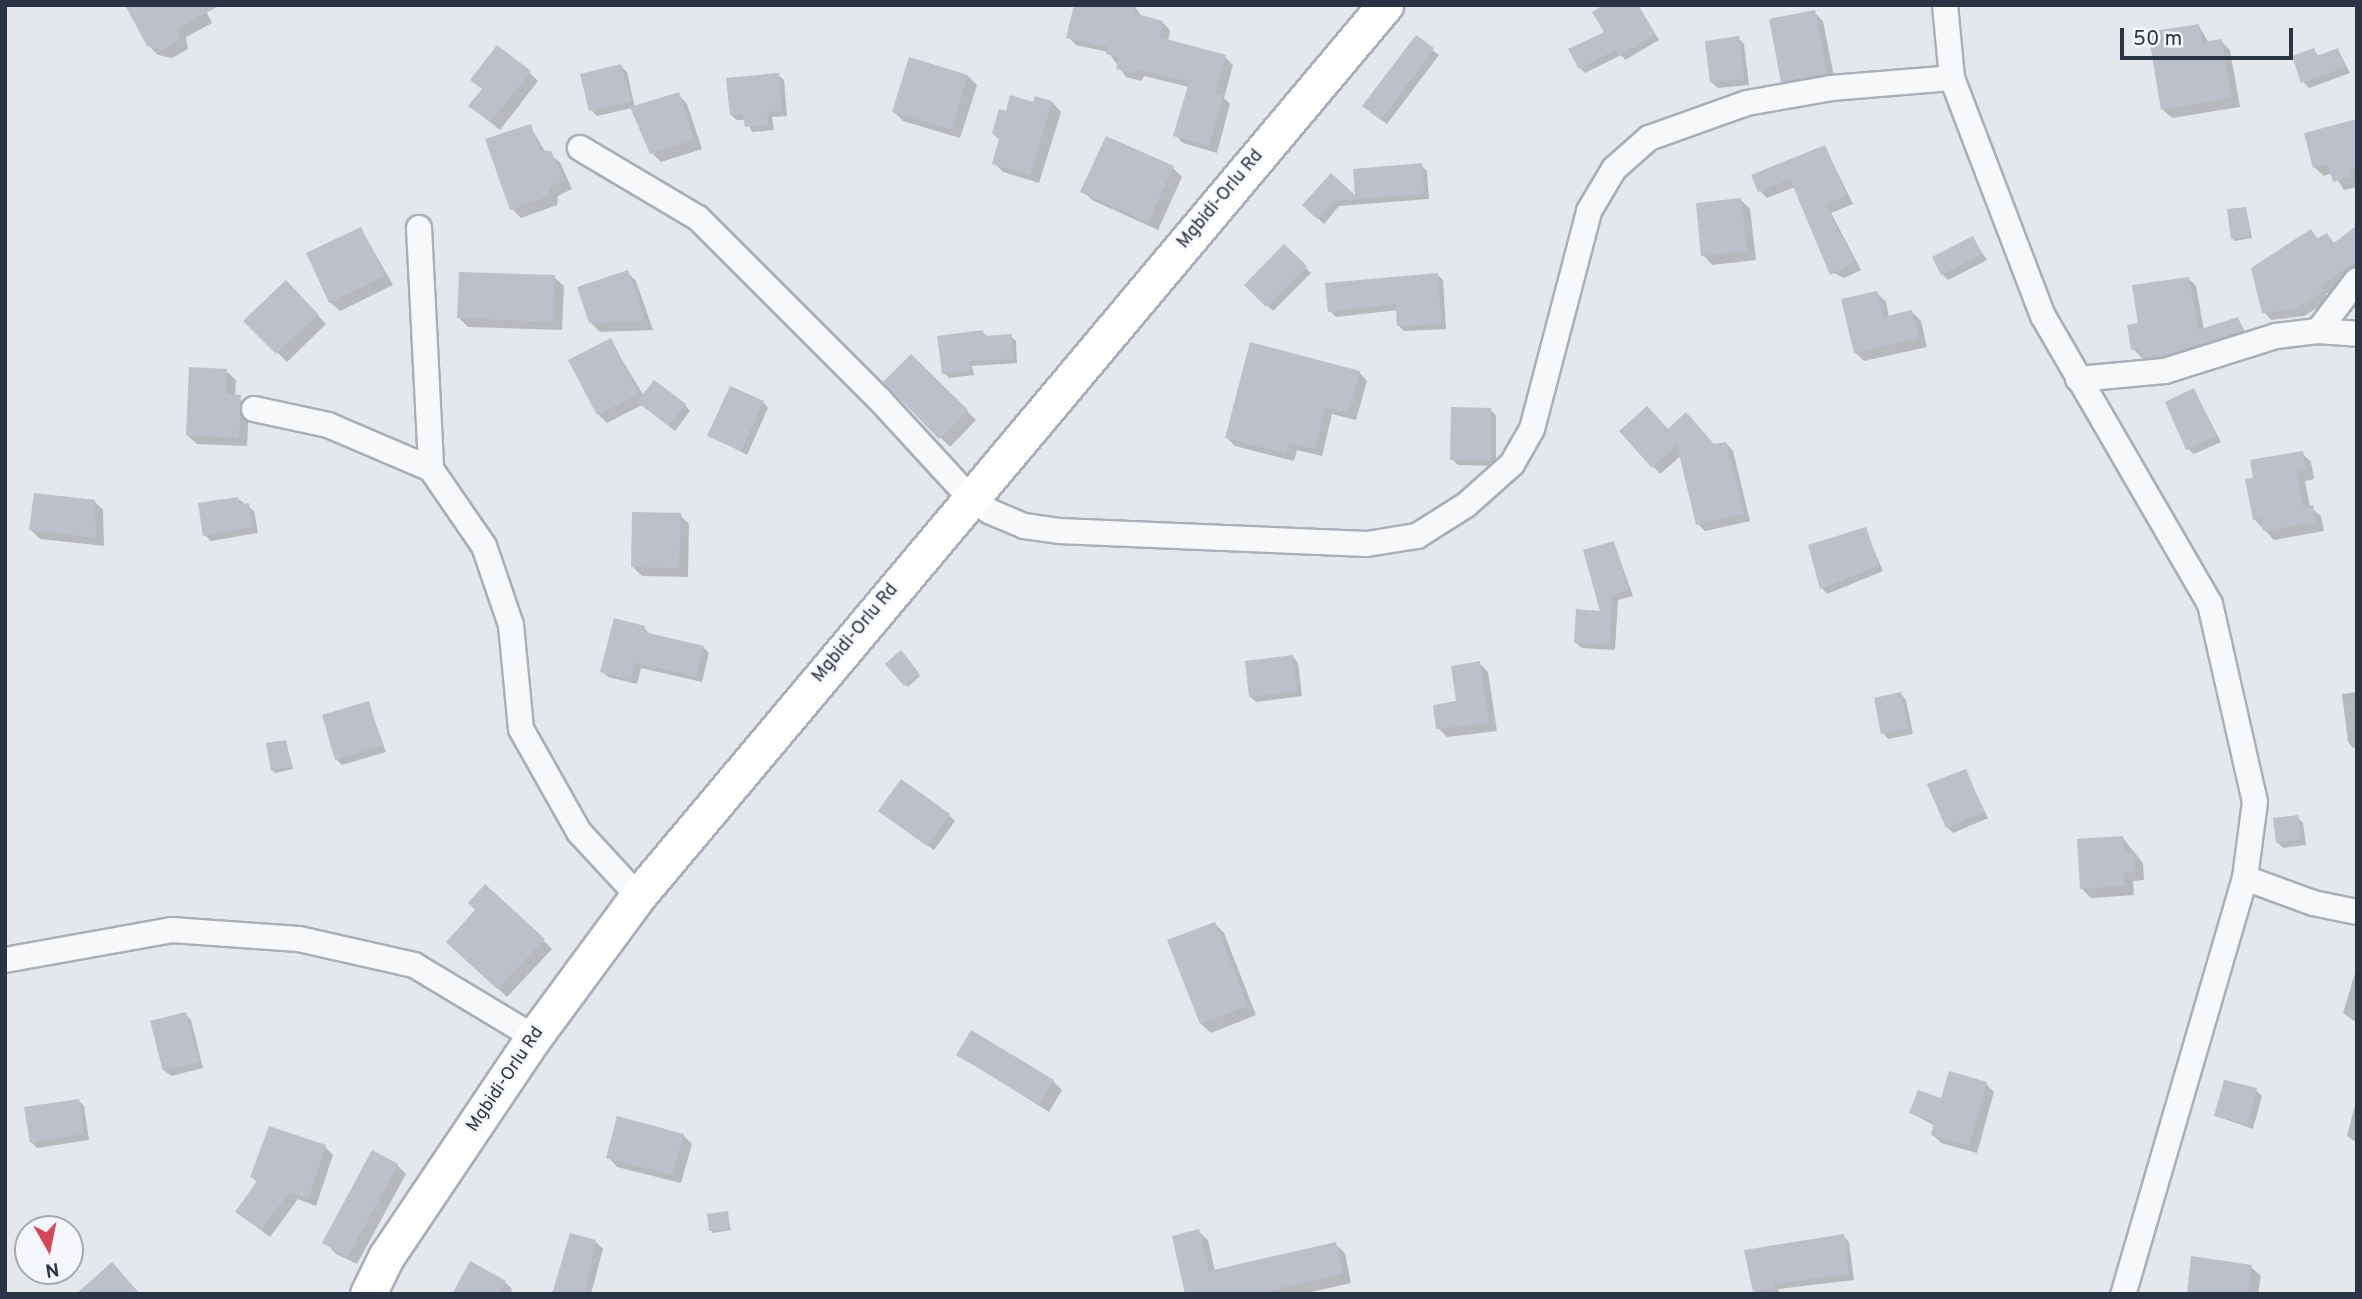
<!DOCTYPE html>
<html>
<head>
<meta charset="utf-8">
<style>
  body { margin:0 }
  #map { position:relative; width:2362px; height:1299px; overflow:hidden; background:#e4e7ec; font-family:Overpass,sans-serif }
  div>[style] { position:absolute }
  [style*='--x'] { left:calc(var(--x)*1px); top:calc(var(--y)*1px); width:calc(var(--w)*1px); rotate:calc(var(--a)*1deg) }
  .shadow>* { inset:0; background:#0003 }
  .building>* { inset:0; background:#bbc0ca }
  .roads { filter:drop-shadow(2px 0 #a9aeb7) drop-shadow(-2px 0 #a9aeb7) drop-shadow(0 2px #a9aeb7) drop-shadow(0 -2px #a9aeb7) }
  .street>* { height:24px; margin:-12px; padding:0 12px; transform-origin:12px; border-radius:12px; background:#f7f8fa }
  .secondary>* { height:35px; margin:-17.5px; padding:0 17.5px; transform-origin:17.5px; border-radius:17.5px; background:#fff }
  span { translate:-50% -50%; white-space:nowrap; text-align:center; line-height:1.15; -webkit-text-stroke:5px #f4f6f9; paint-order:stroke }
  .street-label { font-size:18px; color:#2b3445 }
  .frame { position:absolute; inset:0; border:7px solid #2b3445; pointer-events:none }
  .north { position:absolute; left:14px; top:1215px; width:70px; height:70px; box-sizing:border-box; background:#f4f6f9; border:2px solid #a4a8b1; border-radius:50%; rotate:171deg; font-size:19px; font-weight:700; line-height:28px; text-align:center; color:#2b3445 }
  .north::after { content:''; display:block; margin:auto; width:24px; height:32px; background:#d1495b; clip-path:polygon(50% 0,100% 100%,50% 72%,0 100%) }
  .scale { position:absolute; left:2120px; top:28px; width:173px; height:32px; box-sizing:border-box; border:4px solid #2b3445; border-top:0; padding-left:9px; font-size:21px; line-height:24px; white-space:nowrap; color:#2b3445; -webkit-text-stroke:5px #f4f6f9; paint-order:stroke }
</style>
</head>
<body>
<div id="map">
  <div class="shadow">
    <i style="clip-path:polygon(203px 5px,212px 23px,186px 37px,188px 49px,172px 58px,158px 55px,148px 45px)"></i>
    <i style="clip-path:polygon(1638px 5px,1659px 40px,1625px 60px,1621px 55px,1585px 73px,1580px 68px,1606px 32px)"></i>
    <i style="clip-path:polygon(1135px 7px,1142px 17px,1162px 22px,1170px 30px,1168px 42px,1225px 57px,1233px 65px,1224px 98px,1230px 104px,1217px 153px,1183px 143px,1175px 135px,1189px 87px,1144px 76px,1142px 81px,1126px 77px,1108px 52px,1076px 45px,1068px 37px)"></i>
    <i style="clip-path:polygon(1814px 12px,1823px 21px,1835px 82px,1792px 90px,1783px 81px)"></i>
    <i style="clip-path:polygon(2199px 26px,2209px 43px,2221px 41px,2230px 50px,2240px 107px,2172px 118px,2162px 109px)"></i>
    <i style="clip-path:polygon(1416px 37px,1439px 55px,1387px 124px,1370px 112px)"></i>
    <i style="clip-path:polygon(1738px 38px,1744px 44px,1749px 85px,1718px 88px,1712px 83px)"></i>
    <i style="clip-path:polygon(2313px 50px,2320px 57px,2338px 50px,2350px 73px,2309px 88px,2303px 82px)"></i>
    <i style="clip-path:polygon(621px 66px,627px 72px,635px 108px,678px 94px,687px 104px,702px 149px,661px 162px,652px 153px,632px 108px,597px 116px,591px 110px)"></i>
    <i style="clip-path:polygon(529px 72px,538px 81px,500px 130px,471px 106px)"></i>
    <i style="clip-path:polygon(778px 75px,784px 80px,787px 116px,772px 117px,774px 130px,752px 132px,746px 120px,737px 120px,731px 115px)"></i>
    <i style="clip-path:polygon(968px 76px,977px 85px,960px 138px,903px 121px,894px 112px)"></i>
    <i style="clip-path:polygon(1052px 102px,1061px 112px,1039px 183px,1003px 172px,994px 163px,1034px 104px)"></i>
    <i style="clip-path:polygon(2357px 121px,2357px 187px,2344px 190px,2333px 173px,2324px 176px,2314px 167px)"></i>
    <i style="clip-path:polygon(530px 126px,546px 153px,560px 162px,572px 189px,558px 196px,557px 205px,521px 218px,512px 209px)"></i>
    <i style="clip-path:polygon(1825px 147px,1853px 204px,1831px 213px,1861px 270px,1844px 278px,1830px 271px,1795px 187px,1767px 198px,1760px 191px)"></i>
    <i style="clip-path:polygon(1421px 165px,1427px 171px,1429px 199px,1339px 206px,1324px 224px,1304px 205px,1331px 175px,1357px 199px)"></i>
    <i style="clip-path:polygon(1173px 168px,1182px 177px,1158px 230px,1092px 200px,1083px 191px)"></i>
    <i style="clip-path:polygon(1741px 200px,1750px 209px,1756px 260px,1712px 265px,1703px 255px)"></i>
    <i style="clip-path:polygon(2246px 209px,2252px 238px,2235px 241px,2232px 238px)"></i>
    <i style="clip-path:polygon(2357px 227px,2357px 264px,2345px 274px,2349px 279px,2326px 294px,2330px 300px,2304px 316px,2271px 320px,2264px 312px,2311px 231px,2319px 240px,2326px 235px,2335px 244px)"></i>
    <i style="clip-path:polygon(361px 229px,393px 285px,340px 311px,330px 302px)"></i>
    <i style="clip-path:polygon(1973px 239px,1987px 260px,1948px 280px,1942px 274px)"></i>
    <i style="clip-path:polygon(1284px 246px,1311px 273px,1273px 311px,1246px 285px)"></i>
    <i style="clip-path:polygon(627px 272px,636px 281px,653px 330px,600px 332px,590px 322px)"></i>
    <i style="clip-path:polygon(1438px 275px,1443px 280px,1446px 329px,1404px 331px,1398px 325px,1398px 310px,1336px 317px,1330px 311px)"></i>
    <i style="clip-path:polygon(554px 277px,564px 286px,562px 330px,468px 327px,459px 318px)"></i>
    <i style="clip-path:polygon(2188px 278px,2196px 286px,2204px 330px,2238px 319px,2249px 339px,2150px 365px,2133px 349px,2140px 325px)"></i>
    <i style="clip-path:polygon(286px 282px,326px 324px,287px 362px,246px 321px)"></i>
    <i style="clip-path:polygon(1877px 293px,1886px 302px,1889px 317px,1912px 312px,1921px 321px,1927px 347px,1864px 361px,1855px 352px)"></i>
    <i style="clip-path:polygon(982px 332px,988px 337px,1011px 336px,1016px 341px,1017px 363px,972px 366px,974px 375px,949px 378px,944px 373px)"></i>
    <i style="clip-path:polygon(610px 340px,644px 396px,685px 405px,690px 411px,675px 431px,642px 405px,607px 423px,598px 414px)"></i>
    <i style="clip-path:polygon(911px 356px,976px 420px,950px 447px,885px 382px)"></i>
    <i style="clip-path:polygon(226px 371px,236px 380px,235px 396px,249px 406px,247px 446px,197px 444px,187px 435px)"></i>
    <i style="clip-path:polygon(1359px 372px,1367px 381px,1356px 420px,1332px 414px,1322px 456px,1297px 450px,1294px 461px,1235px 446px,1227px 438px)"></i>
    <i style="clip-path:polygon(2194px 390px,2221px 442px,2194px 454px,2188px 449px)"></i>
    <i style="clip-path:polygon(763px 402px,768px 408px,747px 455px,710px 435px)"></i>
    <i style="clip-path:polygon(1491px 410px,1496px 416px,1496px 466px,1458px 465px,1452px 459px)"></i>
    <i style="clip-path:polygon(1621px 431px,1668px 431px,1715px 446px,1726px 443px,1733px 451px,1750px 521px,1705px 531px,1698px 524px,1682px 455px,1660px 474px)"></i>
    <i style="clip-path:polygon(2302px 453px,2311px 462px,2314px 479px,2305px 481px,2310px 507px,2321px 516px,2324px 531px,2274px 540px,2254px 519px,2255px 479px)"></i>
    <i style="clip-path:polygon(237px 498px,254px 511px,258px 533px,211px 541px,205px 535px)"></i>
    <i style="clip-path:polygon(94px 501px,103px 510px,104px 546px,40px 539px,31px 530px)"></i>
    <i style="clip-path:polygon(680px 515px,689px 524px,688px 577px,642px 576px,632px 566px)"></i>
    <i style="clip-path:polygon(1865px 529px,1883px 571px,1827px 594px,1822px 588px)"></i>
    <i style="clip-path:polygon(1614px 543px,1633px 596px,1618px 600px,1615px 650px,1582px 648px,1576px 643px,1603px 613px)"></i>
    <i style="clip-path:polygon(644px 628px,650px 634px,703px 647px,709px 653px,702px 682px,641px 668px,637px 684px,608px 677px,602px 671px)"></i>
    <i style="clip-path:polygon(901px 653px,920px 676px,908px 687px,888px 664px)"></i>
    <i style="clip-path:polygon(1293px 657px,1298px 663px,1302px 696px,1256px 702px,1250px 696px)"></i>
    <i style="clip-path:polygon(1479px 663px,1488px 672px,1497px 731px,1447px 737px,1438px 728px,1458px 702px)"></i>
    <i style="clip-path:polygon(2357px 692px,2357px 747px,2353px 748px,2348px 742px,2342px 694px)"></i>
    <i style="clip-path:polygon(1901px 694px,1906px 700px,1913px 734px,1888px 739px,1883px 733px)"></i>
    <i style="clip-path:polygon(368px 703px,386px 752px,342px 765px,336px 759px)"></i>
    <i style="clip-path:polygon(286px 742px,293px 769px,275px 773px,272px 770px)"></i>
    <i style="clip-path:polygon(1965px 771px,1988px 818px,1953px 833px,1947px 827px)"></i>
    <i style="clip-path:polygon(949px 815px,955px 821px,934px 850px,886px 816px)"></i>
    <i style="clip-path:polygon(2297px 817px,2303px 823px,2306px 845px,2283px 848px,2277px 842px)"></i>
    <i style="clip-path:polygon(2122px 837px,2143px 863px,2144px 880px,2133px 881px,2134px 895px,2091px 898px,2082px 889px)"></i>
    <i style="clip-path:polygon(1215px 924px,1224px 933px,1256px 1015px,1211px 1033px,1201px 1024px,1169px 941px)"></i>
    <i style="clip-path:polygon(543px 940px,552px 949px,507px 997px,448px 942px)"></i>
    <i style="clip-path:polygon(2356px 970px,2357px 970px,2357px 1023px,2343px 1013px)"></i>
    <i style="clip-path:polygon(185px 1014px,191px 1020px,203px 1068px,171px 1076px,165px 1071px)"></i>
    <i style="clip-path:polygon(958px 1055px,1053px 1081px,1062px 1090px,1049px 1112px)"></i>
    <i style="clip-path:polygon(1986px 1084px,1994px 1092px,1977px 1153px,1941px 1143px,1933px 1135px,1935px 1126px,1911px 1113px)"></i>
    <i style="clip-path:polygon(2256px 1090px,2262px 1096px,2253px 1129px,2216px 1116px)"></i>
    <i style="clip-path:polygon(2357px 1097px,2357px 1143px,2347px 1136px)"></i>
    <i style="clip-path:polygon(79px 1101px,84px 1106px,89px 1140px,37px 1148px,31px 1142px)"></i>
    <i style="clip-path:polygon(683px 1135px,692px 1144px,681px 1183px,617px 1167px,608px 1157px)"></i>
    <i style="clip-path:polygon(325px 1147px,333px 1155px,316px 1206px,298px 1199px,270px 1237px,237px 1212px,258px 1183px,252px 1177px)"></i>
    <i style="clip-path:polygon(397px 1165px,406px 1174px,357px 1264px,336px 1254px,327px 1244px)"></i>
    <i style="clip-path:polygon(727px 1213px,731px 1230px,713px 1233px,711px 1230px)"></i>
    <i style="clip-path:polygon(1198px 1231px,1208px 1240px,1215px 1271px,1335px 1244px,1345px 1253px,1351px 1283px,1302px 1294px,1187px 1294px)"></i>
    <i style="clip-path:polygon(1843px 1236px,1849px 1242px,1854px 1280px,1778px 1289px,1779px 1294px,1755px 1292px)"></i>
    <i style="clip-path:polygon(596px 1242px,603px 1249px,591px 1294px,550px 1294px)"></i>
    <i style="clip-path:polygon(2251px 1267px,2261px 1276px,2258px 1294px,2189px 1294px)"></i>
    <i style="clip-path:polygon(505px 1282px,512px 1289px,510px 1294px,454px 1294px)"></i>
  </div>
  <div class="building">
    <i style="clip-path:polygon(125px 5px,221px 5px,178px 28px,180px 40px,162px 50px,147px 46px)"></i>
    <i style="clip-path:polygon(1074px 5px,1136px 5px,1133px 13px,1163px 21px,1159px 37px,1226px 55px,1215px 93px,1223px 95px,1209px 146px,1173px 136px,1189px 82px,1136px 69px,1135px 74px,1116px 69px,1119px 57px,1106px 54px,1108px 47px,1066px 38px)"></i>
    <i style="clip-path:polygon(1603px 5px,1638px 5px,1655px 34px,1619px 56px,1615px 50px,1579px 69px,1568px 49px,1604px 32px,1592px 12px)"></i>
    <i style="clip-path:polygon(1815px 10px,1827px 74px,1781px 82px,1769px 19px)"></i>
    <i style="clip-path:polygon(2199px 24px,2202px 42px,2222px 39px,2231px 98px,2161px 110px,2148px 32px)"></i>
    <i style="clip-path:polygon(1416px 35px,1434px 48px,1381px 120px,1362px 106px)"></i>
    <i style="clip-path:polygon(1739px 36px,1744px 79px,1710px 83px,1705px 41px)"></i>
    <i style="clip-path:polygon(497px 45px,531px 71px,490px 122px,468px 106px,482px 89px,470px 80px)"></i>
    <i style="clip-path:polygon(2314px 48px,2317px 56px,2338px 48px,2345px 67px,2301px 83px,2292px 56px)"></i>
    <i style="clip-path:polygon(909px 57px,968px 75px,951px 130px,892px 112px)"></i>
    <i style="clip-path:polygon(621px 64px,631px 102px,589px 111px,580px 74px)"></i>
    <i style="clip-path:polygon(779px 73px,782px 111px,767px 112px,769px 125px,745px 127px,743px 114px,730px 115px,726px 78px)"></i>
    <i style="clip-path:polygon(679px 92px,694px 140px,650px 154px,630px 107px)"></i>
    <i style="clip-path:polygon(1010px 95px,1033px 102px,1035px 96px,1052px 101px,1030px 175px,992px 164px,999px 139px,992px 133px,999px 109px,1006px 111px)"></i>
    <i style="clip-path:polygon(2357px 119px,2357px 168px,2350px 170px,2352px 177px,2333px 182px,2328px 164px,2313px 168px,2304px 133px)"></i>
    <i style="clip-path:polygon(531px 124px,540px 151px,551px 151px,564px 180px,549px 187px,549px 196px,510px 210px,485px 139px)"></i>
    <i style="clip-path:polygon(1106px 136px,1174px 166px,1148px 222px,1080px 192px)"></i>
    <i style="clip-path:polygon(1825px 145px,1847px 196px,1825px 205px,1855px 262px,1830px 275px,1790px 179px,1758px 192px,1751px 175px)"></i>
    <i style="clip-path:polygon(1422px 163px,1424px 194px,1333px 201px,1317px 219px,1302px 205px,1331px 173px,1355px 195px,1353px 169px)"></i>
    <i style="clip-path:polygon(1741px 198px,1747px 251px,1701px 256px,1696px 203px)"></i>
    <i style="clip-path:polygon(2246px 207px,2250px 236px,2231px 239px,2227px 209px)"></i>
    <i style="clip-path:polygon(2357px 225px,2357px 261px,2320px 286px,2324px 291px,2296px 309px,2262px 313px,2251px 268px,2311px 229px,2317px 239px,2327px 233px,2334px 243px)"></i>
    <i style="clip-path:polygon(361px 227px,385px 276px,329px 303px,306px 253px)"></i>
    <i style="clip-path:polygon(1973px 236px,1982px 254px,1941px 275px,1932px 257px)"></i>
    <i style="clip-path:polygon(1284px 244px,1307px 266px,1266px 307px,1244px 285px)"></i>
    <i style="clip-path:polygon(628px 270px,645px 321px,589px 323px,577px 287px)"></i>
    <i style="clip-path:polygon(459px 272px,555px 275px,553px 322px,457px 318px)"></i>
    <i style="clip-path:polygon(1438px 273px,1441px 324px,1397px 326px,1396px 304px,1328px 312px,1325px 283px)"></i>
    <i style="clip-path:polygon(2189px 277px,2198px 330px,2238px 317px,2243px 331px,2162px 356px,2141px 358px,2139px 349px,2131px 350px,2127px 325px,2138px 323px,2132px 285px)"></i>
    <i style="clip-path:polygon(286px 280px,318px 314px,276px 354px,243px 321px)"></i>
    <i style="clip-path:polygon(1877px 291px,1883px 317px,1912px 310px,1919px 338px,1854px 353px,1841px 299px)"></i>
    <i style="clip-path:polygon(983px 330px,984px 336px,1012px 334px,1013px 359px,969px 361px,970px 371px,942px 374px,937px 336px)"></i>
    <i style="clip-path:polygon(611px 338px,639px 394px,597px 415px,568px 360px)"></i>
    <i style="clip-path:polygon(1250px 342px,1360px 371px,1348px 413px,1325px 407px,1315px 449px,1289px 443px,1286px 454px,1225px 438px)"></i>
    <i style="clip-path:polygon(911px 354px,968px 410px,939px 439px,883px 382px)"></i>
    <i style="clip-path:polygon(189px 367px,227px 369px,226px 394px,241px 395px,239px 438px,186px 435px)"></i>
    <i style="clip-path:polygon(654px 380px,686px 404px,669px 426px,637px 402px)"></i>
    <i style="clip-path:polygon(730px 386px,764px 401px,741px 451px,707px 436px)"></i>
    <i style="clip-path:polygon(2194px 388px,2216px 436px,2186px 450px,2165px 402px)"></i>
    <i style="clip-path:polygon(1647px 406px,1668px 429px,1686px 412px,1714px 444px,1726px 442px,1744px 514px,1696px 525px,1677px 445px,1652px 468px,1619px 431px)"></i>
    <i style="clip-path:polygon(1451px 407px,1491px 408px,1491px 461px,1450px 460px)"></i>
    <i style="clip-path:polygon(2303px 451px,2306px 470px,2297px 472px,2303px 507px,2313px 505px,2316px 522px,2263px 531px,2261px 518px,2253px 520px,2245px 479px,2253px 478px,2250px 460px)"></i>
    <i style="clip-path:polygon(34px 493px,95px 500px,96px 538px,29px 530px)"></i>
    <i style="clip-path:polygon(238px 497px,239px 505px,249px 503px,253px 527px,203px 536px,198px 503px)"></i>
    <i style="clip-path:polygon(632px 512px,681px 513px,679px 568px,631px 567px)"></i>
    <i style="clip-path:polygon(1866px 527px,1879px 566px,1820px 589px,1808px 545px)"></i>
    <i style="clip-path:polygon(1614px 541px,1629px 590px,1612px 595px,1610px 645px,1574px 643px,1576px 609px,1600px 611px,1583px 550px)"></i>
    <i style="clip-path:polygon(614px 618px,645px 626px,644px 632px,704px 646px,696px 677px,635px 663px,631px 680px,600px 672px)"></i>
    <i style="clip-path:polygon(901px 650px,919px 673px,904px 686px,885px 664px)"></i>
    <i style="clip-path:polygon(1293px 655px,1297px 691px,1249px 697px,1245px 661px)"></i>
    <i style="clip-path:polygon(1480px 661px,1489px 723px,1436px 729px,1433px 705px,1456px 701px,1451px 666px)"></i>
    <i style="clip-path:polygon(1901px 692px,1908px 729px,1881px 734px,1874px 698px)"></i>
    <i style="clip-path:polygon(369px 701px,382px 746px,335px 760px,322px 715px)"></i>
    <i style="clip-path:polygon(286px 740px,291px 767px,271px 771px,266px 743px)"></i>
    <i style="clip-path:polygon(1966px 769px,1984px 812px,1946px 828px,1927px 784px)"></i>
    <i style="clip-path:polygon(901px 779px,950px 814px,927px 846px,878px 811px)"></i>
    <i style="clip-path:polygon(2298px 815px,2301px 840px,2276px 843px,2273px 818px)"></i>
    <i style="clip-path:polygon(2123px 836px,2124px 853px,2134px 852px,2135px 872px,2124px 873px,2125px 886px,2080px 889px,2077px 839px)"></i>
    <i style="clip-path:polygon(485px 884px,545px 939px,497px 989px,446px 942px,475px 910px,468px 903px)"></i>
    <i style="clip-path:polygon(1215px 922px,1248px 1006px,1200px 1024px,1167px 940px)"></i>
    <i style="clip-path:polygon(186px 1012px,199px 1062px,163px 1071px,150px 1021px)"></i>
    <i style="clip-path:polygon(971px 1030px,1054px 1080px,1039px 1104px,956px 1055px)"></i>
    <i style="clip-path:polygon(1949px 1071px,1987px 1082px,1969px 1146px,1931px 1135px,1934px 1122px,1909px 1113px,1918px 1090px,1941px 1098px)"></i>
    <i style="clip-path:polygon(2224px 1080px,2257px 1088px,2247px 1124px,2214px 1116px)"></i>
    <i style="clip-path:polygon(79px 1099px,84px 1134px,30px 1143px,24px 1107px)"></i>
    <i style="clip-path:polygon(617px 1116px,684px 1134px,672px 1175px,606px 1158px)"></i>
    <i style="clip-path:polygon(269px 1126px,326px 1145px,308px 1199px,289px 1192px,261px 1230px,235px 1212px,258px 1180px,250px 1177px)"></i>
    <i style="clip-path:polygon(372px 1150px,398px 1164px,348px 1257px,322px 1243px)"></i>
    <i style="clip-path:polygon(728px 1211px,730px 1229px,709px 1231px,707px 1214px)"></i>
    <i style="clip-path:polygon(1199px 1229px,1209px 1271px,1336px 1242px,1343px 1274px,1255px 1294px,1185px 1294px,1172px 1236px)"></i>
    <i style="clip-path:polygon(570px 1233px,596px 1240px,585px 1294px,552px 1294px)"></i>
    <i style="clip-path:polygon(1844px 1234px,1849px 1274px,1774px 1284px,1775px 1288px,1753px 1292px,1744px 1250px)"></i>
    <i style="clip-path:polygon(2191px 1256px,2252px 1265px,2248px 1294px,2187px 1294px)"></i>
    <i style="clip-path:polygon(470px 1261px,506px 1281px,499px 1294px,452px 1294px)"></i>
    <i style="clip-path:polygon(112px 1262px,140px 1294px,76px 1294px)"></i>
  </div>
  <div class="roads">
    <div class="street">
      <i style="--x:1945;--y:5;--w:73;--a:84.5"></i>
      <i style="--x:1952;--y:78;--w:255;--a:69.1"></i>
      <i style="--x:2043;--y:316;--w:333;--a:59.9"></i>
      <i style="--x:2210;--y:604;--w:203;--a:77.2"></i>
      <i style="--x:2255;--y:802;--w:77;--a:97.5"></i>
      <i style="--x:2245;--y:878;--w:434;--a:106.3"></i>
      <i style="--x:580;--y:148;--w:137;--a:30.7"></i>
      <i style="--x:698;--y:218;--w:257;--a:45"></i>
      <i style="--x:880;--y:400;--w:133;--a:47.4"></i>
      <i style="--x:970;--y:498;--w:25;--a:34"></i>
      <i style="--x:991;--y:512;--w:36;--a:23"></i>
      <i style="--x:1024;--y:526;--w:35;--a:8"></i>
      <i style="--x:1059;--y:531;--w:308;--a:2.4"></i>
      <i style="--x:1367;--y:544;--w:51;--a:-9.1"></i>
      <i style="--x:1417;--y:536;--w:58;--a:-32.3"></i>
      <i style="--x:1466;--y:505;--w:62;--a:-41.7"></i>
      <i style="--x:1512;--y:464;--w:40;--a:-60.3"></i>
      <i style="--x:1532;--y:429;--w:225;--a:-75.3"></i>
      <i style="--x:1589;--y:211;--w:49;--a:-59.2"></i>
      <i style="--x:1614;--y:169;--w:47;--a:-41.5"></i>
      <i style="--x:1649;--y:138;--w:104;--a:-19.7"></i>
      <i style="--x:1747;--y:103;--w:85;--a:-10.1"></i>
      <i style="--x:1831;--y:88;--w:121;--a:-4.7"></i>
      <i style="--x:419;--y:228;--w:241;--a:87.1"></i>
      <i style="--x:2318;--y:331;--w:64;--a:-52.6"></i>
      <i style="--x:2078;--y:379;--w:87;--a:-5.3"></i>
      <i style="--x:2165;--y:371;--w:116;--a:-17.5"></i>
      <i style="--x:2276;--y:336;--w:42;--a:-6.8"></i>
      <i style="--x:2318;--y:331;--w:39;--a:4"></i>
      <i style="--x:254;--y:409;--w:76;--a:12.2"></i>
      <i style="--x:328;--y:425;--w:112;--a:23.1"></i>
      <i style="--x:431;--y:469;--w:93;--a:55.5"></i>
      <i style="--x:484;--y:546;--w:83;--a:71.1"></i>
      <i style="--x:511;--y:625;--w:104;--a:84.5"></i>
      <i style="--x:521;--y:729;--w:118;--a:60.6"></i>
      <i style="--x:579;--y:832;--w:87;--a:47.3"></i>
      <i style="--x:2245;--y:878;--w:72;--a:20.2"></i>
      <i style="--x:2313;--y:903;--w:45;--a:11.6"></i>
      <i style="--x:5;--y:960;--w:169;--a:-10.2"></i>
      <i style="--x:171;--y:930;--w:128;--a:4"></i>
      <i style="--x:299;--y:939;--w:118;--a:12.7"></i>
      <i style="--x:414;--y:965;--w:140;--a:31"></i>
    </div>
    <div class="secondary">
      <i style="--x:368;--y:1294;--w:41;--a:-64.1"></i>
      <i style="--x:386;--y:1257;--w:265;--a:-56.1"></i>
      <i style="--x:534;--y:1037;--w:175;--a:-53.6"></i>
      <i style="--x:638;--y:896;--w:1163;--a:-50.02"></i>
    </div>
  </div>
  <div class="street-label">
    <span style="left:1221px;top:200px;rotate:-50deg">Mgbidi-Orlu Rd</span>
    <span style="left:856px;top:634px;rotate:-50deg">Mgbidi-Orlu Rd</span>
    <span style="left:506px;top:1080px;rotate:-56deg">Mgbidi-Orlu Rd</span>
  </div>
  <div class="frame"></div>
  <div class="north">N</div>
  <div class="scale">50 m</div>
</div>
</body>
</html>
